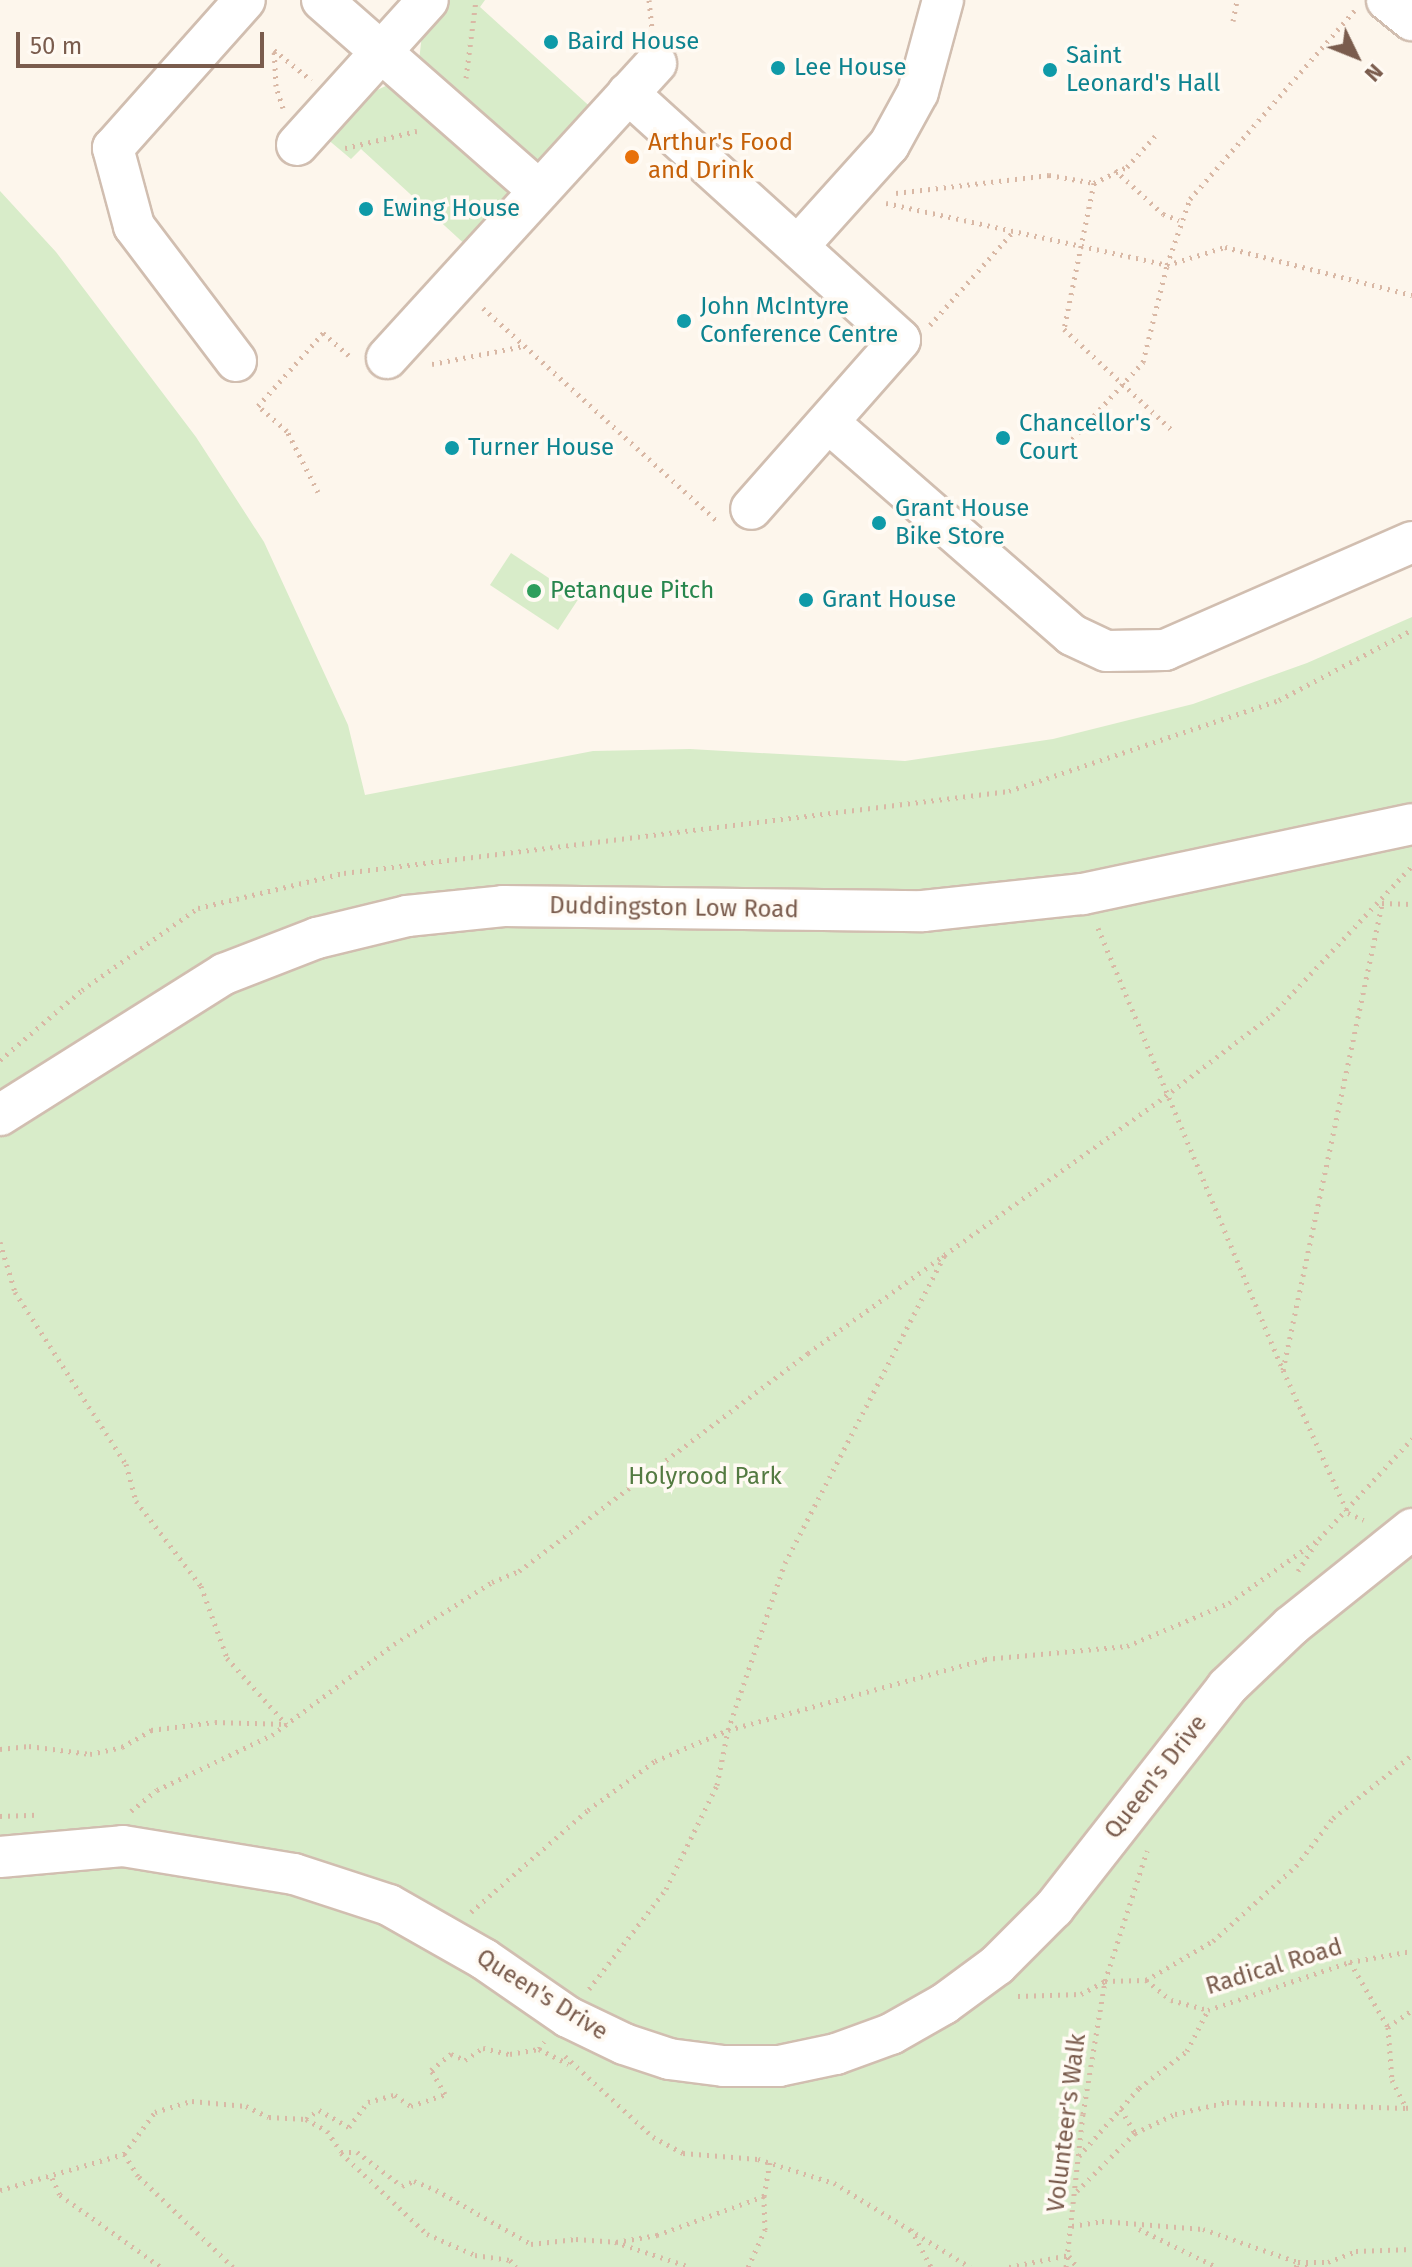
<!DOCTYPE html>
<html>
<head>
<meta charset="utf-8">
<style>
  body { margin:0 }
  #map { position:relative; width:1412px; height:2267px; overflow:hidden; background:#fdf6ec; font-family:"Fira Sans",sans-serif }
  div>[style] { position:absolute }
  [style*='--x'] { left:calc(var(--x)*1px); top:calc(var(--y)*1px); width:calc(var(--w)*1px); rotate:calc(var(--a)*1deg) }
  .green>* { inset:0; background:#d8ecc9 }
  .path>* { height:5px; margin-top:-2.5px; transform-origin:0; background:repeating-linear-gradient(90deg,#d9b8a5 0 2px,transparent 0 8px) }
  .roads { filter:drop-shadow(2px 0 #d1beb0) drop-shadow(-2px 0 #d1beb0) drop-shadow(0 2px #d1beb0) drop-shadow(0 -2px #d1beb0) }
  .minor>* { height:40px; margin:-20px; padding:0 20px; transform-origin:20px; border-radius:20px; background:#fff }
  .dots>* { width:22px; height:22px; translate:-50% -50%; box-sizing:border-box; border:4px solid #fffaf3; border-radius:50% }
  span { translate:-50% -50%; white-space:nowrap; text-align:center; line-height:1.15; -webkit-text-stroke:7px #fffaf3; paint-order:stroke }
  .culture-label { font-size:24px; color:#0d838f }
  .left { translate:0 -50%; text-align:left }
  .food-label { font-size:24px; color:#c56008 }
  .leisure-label { font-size:24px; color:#27864d }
  .street-label { font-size:24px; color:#7a5c4d }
  .park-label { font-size:24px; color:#537a41 }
  .north { position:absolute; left:1316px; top:16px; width:80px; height:80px; -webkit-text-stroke:6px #fffaf3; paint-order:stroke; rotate:133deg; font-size:22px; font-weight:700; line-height:32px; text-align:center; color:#7a5c4d }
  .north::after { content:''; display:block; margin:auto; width:28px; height:36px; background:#7a5c4d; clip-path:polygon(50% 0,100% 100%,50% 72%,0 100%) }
  .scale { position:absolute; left:16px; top:32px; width:248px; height:36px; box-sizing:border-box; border:4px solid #7a5c4d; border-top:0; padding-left:10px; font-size:24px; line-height:28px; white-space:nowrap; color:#7a5c4d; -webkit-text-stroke:6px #fffaf3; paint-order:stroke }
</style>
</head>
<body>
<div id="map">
  <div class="green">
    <i style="clip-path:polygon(450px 0,485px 0,480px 7px,596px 112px,538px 165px,419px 61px,422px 34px)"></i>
    <i style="clip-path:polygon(390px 84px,504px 180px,511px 194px,469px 248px,361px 149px,351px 159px,326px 138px,377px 90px)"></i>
    <i style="clip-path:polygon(0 191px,56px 252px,196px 437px,264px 542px,348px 725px,365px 795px,593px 751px,690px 749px,905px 761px,1053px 739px,1193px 704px,1307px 663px,1412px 617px,1412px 2267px,0 2267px)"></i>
    <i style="clip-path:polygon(511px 553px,579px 598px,558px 630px,490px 585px)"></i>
  </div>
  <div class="path">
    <i style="--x:649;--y:0;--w:30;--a:84"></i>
    <i style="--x:1233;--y:21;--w:21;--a:-79"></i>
    <i style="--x:466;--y:78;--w:79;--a:-82.7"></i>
    <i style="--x:283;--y:108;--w:23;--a:-108"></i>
    <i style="--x:276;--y:86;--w:36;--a:-93"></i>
    <i style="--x:274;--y:50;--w:48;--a:39"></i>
    <i style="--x:345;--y:148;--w:74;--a:-13.3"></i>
    <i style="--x:1115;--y:170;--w:65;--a:42.5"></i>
    <i style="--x:1163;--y:214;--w:17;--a:21"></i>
    <i style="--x:1094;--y:183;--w:149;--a:101.6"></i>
    <i style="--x:1064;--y:329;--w:149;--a:43.1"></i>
    <i style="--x:896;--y:193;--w:154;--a:-6.7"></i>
    <i style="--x:1049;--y:175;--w:46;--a:10.1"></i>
    <i style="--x:1094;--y:183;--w:37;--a:-26"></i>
    <i style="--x:1127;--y:167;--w:42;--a:-47.9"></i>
    <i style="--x:886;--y:203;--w:288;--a:12.4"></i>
    <i style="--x:1167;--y:265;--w:70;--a:-70.8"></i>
    <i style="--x:1190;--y:199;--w:251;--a:-48.9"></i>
    <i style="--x:483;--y:308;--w:318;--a:42.3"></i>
    <i style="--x:930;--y:325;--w:123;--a:-48.3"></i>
    <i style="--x:432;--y:364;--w:94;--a:-11.1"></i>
    <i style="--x:1067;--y:445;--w:113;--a:-47.5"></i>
    <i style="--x:1143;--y:362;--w:100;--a:-76.1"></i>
    <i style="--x:1167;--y:265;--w:61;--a:-17.2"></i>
    <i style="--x:1225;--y:247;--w:193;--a:14.4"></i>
    <i style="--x:318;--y:492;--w:68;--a:-116.9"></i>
    <i style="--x:287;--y:431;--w:38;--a:-139"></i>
    <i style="--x:258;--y:406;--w:98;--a:-48.3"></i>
    <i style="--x:323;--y:333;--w:38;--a:41"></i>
    <i style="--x:1098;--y:928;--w:479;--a:67.3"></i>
    <i style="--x:1283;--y:1370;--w:157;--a:65.6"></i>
    <i style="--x:1348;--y:1513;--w:17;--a:24"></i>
    <i style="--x:0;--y:1060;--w:108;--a:-40.5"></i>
    <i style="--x:82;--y:990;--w:142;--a:-35.3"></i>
    <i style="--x:198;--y:908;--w:150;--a:-13.5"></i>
    <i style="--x:344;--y:873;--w:670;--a:-7.03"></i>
    <i style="--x:1009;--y:791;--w:285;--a:-18.6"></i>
    <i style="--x:1279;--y:700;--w:150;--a:-27.8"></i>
    <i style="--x:0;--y:1242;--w:52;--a:73.3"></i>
    <i style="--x:15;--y:1292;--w:205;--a:57.2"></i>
    <i style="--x:126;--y:1464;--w:38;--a:75"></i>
    <i style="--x:136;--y:1501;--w:107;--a:52.6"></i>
    <i style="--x:201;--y:1586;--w:77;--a:70.1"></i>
    <i style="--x:227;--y:1658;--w:89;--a:48.2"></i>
    <i style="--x:1283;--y:1370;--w:477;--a:-78"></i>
    <i style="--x:1382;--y:903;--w:30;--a:2"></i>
    <i style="--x:1298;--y:1571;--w:38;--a:-57"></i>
    <i style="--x:1319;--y:1539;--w:137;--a:-47.1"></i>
    <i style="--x:0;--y:1749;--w:29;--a:-6"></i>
    <i style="--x:29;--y:1746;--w:62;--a:7.5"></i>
    <i style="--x:90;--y:1754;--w:33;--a:-12"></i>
    <i style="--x:122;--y:1747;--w:34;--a:-30"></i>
    <i style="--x:151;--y:1730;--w:64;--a:-7.1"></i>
    <i style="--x:215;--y:1722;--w:70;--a:1.6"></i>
    <i style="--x:131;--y:1811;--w:33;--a:-39"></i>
    <i style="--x:157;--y:1790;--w:127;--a:-25.6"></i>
    <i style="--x:272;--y:1735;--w:152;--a:-36.7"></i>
    <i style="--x:394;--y:1644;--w:116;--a:-32.3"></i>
    <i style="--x:492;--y:1582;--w:29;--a:-22"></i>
    <i style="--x:519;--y:1571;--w:362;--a:-37"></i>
    <i style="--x:808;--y:1353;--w:432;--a:-35.7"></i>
    <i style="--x:1159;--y:1101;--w:142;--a:-37.3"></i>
    <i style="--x:1272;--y:1015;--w:204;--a:-46.8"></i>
    <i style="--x:0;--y:1816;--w:36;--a:-2"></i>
    <i style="--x:471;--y:1912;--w:155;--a:-41.1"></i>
    <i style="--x:588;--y:1810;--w:83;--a:-36.2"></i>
    <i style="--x:655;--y:1761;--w:79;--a:-23"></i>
    <i style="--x:728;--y:1730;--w:267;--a:-15.4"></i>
    <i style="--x:985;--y:1659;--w:143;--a:-5.2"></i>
    <i style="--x:1127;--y:1646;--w:111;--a:-22.9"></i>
    <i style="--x:1229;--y:1603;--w:110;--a:-35.4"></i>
    <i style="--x:1350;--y:1962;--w:75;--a:59.7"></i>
    <i style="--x:1388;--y:2027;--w:53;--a:85.7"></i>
    <i style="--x:1392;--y:2080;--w:31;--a:63"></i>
    <i style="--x:1406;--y:2108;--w:6;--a:-9"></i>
    <i style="--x:1146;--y:1980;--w:78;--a:-30.2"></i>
    <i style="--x:1213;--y:1941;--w:112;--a:-42.1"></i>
    <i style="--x:1296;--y:1866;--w:61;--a:-52.4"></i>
    <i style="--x:1333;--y:1818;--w:101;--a:-38.6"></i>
    <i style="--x:589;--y:1989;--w:126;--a:-52.4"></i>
    <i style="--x:666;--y:1889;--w:116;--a:-63.9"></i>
    <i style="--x:717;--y:1785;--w:56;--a:-78.7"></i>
    <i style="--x:728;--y:1730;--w:176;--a:-71.2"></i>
    <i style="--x:785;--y:1563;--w:348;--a:-62.6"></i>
    <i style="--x:1018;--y:1996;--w:63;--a:-1.8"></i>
    <i style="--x:1081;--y:1994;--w:27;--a:-28"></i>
    <i style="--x:1105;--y:1981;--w:41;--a:-1.4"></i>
    <i style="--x:1146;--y:1980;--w:32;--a:39"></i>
    <i style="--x:1171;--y:2000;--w:38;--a:15"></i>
    <i style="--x:1208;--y:2010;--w:150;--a:-18.7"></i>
    <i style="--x:1350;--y:1962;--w:63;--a:-10.1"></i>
    <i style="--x:1388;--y:2027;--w:29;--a:-35"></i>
    <i style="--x:539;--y:2049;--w:33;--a:27"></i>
    <i style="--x:565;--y:2056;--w:120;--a:42.6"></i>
    <i style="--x:653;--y:2137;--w:34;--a:28"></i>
    <i style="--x:683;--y:2153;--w:75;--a:4.6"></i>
    <i style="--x:758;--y:2159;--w:80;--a:17.5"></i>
    <i style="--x:834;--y:2183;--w:160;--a:31.7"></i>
    <i style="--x:1121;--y:2109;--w:28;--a:60"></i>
    <i style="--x:306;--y:2119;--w:24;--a:30"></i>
    <i style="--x:327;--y:2131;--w:25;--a:56"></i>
    <i style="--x:341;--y:2152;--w:16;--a:0"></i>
    <i style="--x:357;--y:2152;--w:56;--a:37.1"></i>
    <i style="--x:402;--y:2186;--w:13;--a:-23"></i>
    <i style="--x:414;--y:2181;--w:24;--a:22"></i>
    <i style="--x:436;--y:2190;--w:109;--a:29.6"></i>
    <i style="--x:531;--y:2244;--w:45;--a:-6.3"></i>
    <i style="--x:576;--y:2239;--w:39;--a:4"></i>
    <i style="--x:615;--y:2242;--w:79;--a:18.4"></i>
    <i style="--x:341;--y:2153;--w:118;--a:43.3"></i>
    <i style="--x:427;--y:2234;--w:52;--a:23.6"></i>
    <i style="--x:475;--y:2255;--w:35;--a:8"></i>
    <i style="--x:510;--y:2260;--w:9;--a:49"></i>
    <i style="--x:1079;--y:2156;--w:91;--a:-48.6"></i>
    <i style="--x:1139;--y:2088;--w:61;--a:-37.6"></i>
    <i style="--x:1187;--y:2051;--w:46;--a:-62.9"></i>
    <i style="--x:52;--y:2178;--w:19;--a:65"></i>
    <i style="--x:60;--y:2195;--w:124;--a:35.5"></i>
    <i style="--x:0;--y:2190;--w:129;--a:-16.2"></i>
    <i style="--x:1077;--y:2191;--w:82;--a:-45"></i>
    <i style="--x:1135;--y:2133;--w:44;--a:-25.4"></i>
    <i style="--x:1175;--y:2114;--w:53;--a:-13"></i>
    <i style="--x:1227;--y:2102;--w:179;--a:1.9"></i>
    <i style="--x:1072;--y:2226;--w:30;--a:-9"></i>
    <i style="--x:1102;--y:2221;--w:101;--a:4.5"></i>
    <i style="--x:1203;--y:2229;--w:101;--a:19.2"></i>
    <i style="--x:1298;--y:2262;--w:30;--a:0"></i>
    <i style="--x:1328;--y:2262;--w:30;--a:-21"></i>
    <i style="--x:1356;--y:2251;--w:56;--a:-2"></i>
    <i style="--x:911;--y:2229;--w:43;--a:62.2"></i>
    <i style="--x:1139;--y:2229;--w:87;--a:26"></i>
    <i style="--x:616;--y:2242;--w:42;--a:-9.7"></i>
    <i style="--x:657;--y:2235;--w:114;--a:-20"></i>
    <i style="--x:764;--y:2196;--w:34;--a:-80"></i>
    <i style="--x:1069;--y:2256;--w:14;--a:54"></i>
    <i style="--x:233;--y:2267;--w:132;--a:-136.2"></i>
    <i style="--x:138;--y:2176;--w:26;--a:-122"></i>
    <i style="--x:124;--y:2154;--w:52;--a:-53.6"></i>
    <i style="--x:155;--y:2112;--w:39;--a:-17"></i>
    <i style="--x:192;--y:2101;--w:54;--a:5.3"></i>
    <i style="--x:246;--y:2106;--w:25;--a:26"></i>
    <i style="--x:269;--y:2117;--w:37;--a:3"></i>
    <i style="--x:306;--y:2119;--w:16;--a:-35"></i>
    <i style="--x:319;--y:2110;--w:34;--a:30"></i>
    <i style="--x:349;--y:2127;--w:31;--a:-53"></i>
    <i style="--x:368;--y:2102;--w:28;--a:-15"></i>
    <i style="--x:395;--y:2095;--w:19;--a:35"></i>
    <i style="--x:411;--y:2106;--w:36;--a:-19"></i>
    <i style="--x:445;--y:2094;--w:28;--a:-120"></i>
    <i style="--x:431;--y:2070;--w:26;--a:-39"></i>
    <i style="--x:451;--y:2054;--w:15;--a:23"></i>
    <i style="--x:465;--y:2060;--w:22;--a:-34"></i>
    <i style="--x:483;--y:2048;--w:28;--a:13"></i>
    <i style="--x:510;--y:2054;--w:29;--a:-10"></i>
    <i style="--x:539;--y:2049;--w:9;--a:-54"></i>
    <i style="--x:748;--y:2267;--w:41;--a:-65.3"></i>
    <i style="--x:765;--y:2230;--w:34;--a:-92"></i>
    <i style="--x:1009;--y:2267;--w:61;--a:-11.3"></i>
    <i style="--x:1066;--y:2267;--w:154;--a:-83.7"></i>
    <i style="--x:1083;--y:2114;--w:135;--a:-80.6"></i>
    <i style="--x:1105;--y:1981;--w:137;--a:-72.1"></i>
    <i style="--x:1296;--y:2267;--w:5;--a:-68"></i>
    <i style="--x:1298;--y:2262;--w:16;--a:18"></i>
  </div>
  <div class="roads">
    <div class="minor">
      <i style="--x:322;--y:0;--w:288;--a:41.3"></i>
      <i style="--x:1387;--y:0;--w:32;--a:39"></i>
      <i style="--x:628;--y:93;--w:367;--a:42.2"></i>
      <i style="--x:900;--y:340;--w:225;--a:131.4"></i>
      <i style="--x:297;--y:145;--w:195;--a:-47.9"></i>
      <i style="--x:798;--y:246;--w:136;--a:-48"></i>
      <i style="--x:889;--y:145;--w:60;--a:-61.3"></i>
      <i style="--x:918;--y:92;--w:95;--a:-74.8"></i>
      <i style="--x:387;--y:358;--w:399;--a:-47.6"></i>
      <i style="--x:236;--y:361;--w:169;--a:-127.1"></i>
      <i style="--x:134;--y:226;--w:81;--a:-105.1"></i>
      <i style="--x:113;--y:148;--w:198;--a:-48.3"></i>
      <i style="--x:829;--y:423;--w:322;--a:41.1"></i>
      <i style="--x:1072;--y:635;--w:38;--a:25"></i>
      <i style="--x:1107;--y:651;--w:58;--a:-1"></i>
      <i style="--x:1165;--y:650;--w:270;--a:-23.6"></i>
      <i style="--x:0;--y:1115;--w:265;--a:-32.2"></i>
      <i style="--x:224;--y:974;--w:100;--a:-21.2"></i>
      <i style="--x:317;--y:938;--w:93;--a:-13.7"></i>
      <i style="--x:407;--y:916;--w:97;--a:-5.9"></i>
      <i style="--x:503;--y:906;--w:420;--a:0.7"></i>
      <i style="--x:923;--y:911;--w:161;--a:-6.1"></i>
      <i style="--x:1083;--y:894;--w:336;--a:-12"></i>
      <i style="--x:0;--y:1857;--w:123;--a:-5.1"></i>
      <i style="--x:123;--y:1846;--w:173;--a:9.3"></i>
      <i style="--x:294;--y:1874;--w:100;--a:18.1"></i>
      <i style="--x:389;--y:1905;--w:109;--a:29.6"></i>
      <i style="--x:484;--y:1959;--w:102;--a:34.6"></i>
      <i style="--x:568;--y:2017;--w:62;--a:25.7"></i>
      <i style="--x:624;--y:2044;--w:47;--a:18.4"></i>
      <i style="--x:669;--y:2059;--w:55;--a:7.3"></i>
      <i style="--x:724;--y:2066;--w:55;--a:0"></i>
      <i style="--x:779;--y:2066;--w:58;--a:-11.9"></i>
      <i style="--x:836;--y:2054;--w:59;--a:-20"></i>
      <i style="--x:891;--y:2034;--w:61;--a:-29.5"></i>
      <i style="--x:944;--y:2004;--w:66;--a:-36.3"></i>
      <i style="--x:997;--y:1965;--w:81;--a:-45"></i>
      <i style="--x:1054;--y:1908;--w:281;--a:-51.9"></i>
      <i style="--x:1227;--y:1687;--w:88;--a:-43.6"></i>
      <i style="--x:1291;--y:1626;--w:155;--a:-38.7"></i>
    </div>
  </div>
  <div class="dots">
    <i style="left:551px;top:42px;background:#0f9aa8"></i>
    <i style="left:778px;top:68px;background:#0f9aa8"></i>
    <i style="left:1050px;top:70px;background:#0f9aa8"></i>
    <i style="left:632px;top:157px;background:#e8710a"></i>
    <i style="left:366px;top:209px;background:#0f9aa8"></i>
    <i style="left:684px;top:321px;background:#0f9aa8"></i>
    <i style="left:1003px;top:438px;background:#0f9aa8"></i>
    <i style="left:452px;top:448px;background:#0f9aa8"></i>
    <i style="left:879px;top:523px;background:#0f9aa8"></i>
    <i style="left:534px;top:591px;background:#2e9e5b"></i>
    <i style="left:806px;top:600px;background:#0f9aa8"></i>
  </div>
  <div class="culture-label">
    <span class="left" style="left:567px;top:42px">Baird House</span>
    <span class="left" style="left:1066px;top:70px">Saint<br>Leonard's Hall</span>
    <span class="left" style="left:794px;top:68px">Lee House</span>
    <span class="left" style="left:382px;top:209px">Ewing House</span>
    <span class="left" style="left:700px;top:321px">John McIntyre<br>Conference Centre</span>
    <span class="left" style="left:1019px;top:438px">Chancellor's<br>Court</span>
    <span class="left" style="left:468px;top:448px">Turner House</span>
    <span class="left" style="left:895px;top:523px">Grant House<br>Bike Store</span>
    <span class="left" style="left:822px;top:600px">Grant House</span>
  </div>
  <div class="food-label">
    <span class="left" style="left:648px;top:157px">Arthur's Food<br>and Drink</span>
  </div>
  <div class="leisure-label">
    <span class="left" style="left:550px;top:591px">Petanque Pitch</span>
  </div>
  <div class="street-label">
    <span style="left:674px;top:908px;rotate:1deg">Duddingston Low Road</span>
    <span style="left:1156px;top:1777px;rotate:-52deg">Queen's Drive</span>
    <span style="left:1274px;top:1967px;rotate:-17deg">Radical Road</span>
    <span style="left:542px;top:1995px;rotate:32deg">Queen's Drive</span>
    <span style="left:1067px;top:2123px;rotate:-83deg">Volunteer's Walk</span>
  </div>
  <div class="park-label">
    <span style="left:705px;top:1477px">Holyrood Park</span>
  </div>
  <div class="north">N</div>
  <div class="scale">50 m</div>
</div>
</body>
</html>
